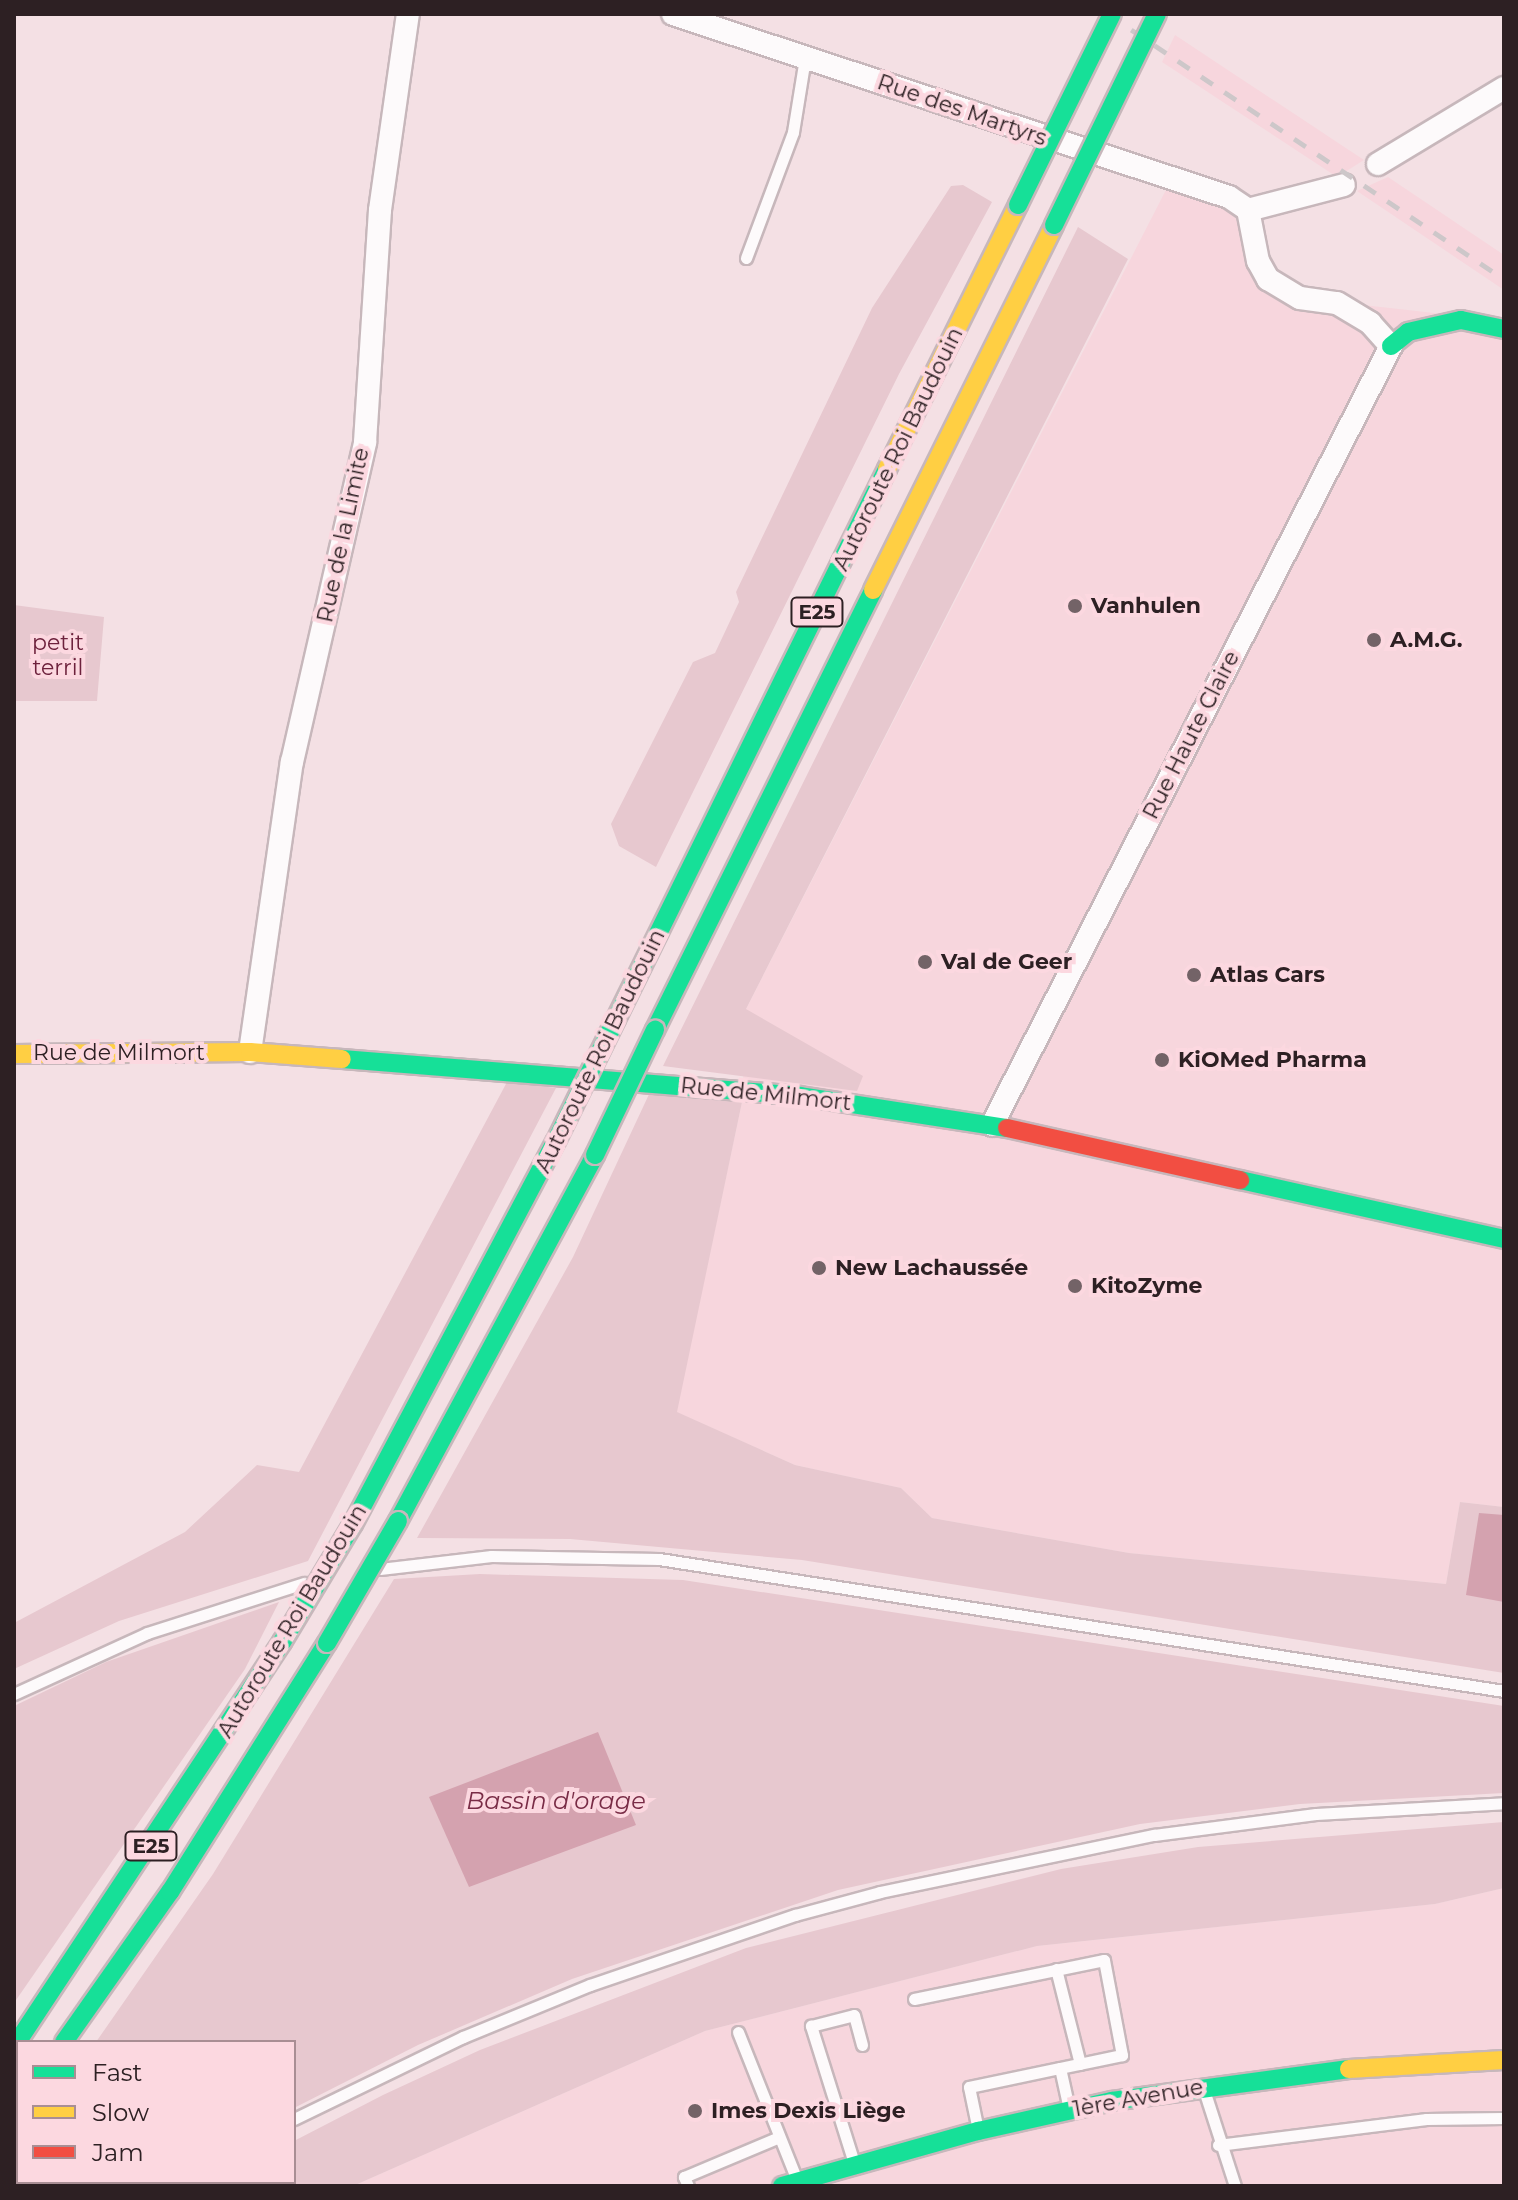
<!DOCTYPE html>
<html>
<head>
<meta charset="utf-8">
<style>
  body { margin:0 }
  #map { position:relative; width:1518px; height:2200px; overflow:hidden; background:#f4e0e4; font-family:Montserrat,sans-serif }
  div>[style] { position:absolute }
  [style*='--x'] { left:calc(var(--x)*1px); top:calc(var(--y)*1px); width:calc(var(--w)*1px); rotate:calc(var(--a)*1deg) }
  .built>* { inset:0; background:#f7d6dd }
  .green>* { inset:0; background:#e7c8cf }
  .water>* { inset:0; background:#d4a2af }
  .roads { filter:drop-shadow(2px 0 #c7b7bb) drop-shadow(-2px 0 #c7b7bb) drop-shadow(0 2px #c7b7bb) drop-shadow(0 -2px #c7b7bb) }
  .lane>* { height:11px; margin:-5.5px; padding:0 5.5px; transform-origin:5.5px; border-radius:5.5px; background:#fdfafb }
  .street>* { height:22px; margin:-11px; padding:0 11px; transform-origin:11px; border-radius:11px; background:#fdfafb }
  .fast>* { height:18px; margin:-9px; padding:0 9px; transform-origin:9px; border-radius:9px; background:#16e098 }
  .slow>* { height:18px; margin:-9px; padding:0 9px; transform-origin:9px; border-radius:9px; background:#ffcf43 }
  .jam>* { height:18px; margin:-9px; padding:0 9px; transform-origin:9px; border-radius:9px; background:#f24e42 }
  .rail>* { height:5px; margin-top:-2.5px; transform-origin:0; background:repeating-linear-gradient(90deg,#cdc7c9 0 14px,transparent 0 28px) }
  .bridges { filter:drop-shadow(2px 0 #c7b7bb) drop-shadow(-2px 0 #c7b7bb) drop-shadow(0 2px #c7b7bb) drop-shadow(0 -2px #c7b7bb) }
  .fast-bridge>* { height:18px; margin:-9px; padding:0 9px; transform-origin:9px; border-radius:9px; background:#16e098 }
  .dots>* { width:22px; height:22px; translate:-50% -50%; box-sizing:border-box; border:4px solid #fcd8e0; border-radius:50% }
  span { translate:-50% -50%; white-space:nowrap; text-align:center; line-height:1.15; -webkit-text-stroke:8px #fcd8e0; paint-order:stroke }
  .shield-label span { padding:2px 6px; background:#fcd8e0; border:2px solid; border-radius:6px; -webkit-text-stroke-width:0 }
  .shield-label { font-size:20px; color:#2d2023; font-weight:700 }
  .street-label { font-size:22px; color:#2d2023 }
  .poi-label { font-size:22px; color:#2d2023; font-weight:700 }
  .left { translate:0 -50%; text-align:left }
  .park-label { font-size:22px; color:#6d213c }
  .water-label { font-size:24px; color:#792c46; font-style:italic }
  .frame { position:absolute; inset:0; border:16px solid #2d2023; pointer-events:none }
  .legend { position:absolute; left:16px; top:2040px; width:280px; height:144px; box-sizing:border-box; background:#fcd8e0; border:2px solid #a98e94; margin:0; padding:10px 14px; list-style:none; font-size:24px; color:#2d2023 }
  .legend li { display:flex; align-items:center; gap:16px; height:40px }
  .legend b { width:40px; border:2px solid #a98e94 }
</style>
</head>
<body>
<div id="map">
  <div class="built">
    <i style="clip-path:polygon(1175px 35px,1364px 160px,1337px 177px,1162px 62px)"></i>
    <i style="clip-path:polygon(1388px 177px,1504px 255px,1504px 290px,1357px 191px)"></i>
    <i style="clip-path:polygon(1169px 184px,1248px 210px,1258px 261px,1301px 298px,1452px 315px,1504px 329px,1504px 1507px,1460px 1502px,1446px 1584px,1129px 1553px,932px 1518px,901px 1488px,795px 1465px,676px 1412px,742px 1102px,746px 1009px)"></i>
    <i style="clip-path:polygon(1504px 1888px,1504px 2186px,353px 2186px,705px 2031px,1037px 1946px,1435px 1904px)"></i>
  </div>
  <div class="green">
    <i style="clip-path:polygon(963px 185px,992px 202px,899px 374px,656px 867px,619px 846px,611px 824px,693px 662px,715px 653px,739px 602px,736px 592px,872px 308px,951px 186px)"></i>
    <i style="clip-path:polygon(1078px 227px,1128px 259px,746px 1009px,863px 1076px,857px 1091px,663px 1066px)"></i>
    <i style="clip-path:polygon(14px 605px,104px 617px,97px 701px,14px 701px)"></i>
    <i style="clip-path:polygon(507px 1082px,556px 1088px,308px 1561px,119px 1621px,14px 1669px,14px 1623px,185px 1532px,257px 1465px,299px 1472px)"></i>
    <i style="clip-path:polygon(651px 1090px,742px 1102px,677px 1412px,795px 1465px,901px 1488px,932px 1518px,1129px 1553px,1446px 1584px,1460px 1502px,1504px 1507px,1504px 1673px,802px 1560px,570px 1539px,417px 1538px,573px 1257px)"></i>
    <i style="clip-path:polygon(480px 1574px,683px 1580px,1504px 1706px,1504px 1793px,1300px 1804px,1140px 1824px,838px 1890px,572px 1979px,418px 2045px,294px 2108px,294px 2042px,96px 2042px,213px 1874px,394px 1579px)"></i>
    <i style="clip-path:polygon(279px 1602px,245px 1669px,14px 2003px,14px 1706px,106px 1662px)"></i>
    <i style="clip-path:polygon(1504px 1822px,1504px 1888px,1435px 1904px,1037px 1946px,705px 2031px,353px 2186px,214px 2186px,294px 2182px,294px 2141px,383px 2095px,480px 2050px,746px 1948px,1061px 1869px,1198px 1847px)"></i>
    <i style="clip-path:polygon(18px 2150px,18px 2182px,160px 2182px,14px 2186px)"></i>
  </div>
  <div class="water">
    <i style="clip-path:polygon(1479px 1513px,1504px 1515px,1504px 1602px,1466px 1595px)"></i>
    <i style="clip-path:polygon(598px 1732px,636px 1825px,469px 1887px,429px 1797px)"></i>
  </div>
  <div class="roads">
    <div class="lane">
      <i style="--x:746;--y:258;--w:134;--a:-69.5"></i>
      <i style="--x:793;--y:132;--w:75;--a:-80.8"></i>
      <i style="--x:380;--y:1569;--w:112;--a:-6.7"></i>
      <i style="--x:491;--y:1556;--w:168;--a:1"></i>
      <i style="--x:659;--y:1559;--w:855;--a:8.88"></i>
      <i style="--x:14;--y:1694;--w:146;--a:-24.6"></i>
      <i style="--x:147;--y:1633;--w:165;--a:-17.7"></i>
      <i style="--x:1056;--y:1969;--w:98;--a:75.8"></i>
      <i style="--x:914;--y:1999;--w:194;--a:-11.6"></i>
      <i style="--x:1104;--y:1960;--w:97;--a:79.3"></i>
      <i style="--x:1122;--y:2055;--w:63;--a:168.2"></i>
      <i style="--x:738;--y:2032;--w:159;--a:68.3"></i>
      <i style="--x:1204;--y:2090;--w:101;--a:72.1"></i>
      <i style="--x:294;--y:2119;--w:188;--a:-25.9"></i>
      <i style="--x:463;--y:2037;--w:137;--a:-22.3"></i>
      <i style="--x:590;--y:1985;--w:217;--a:-18.9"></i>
      <i style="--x:795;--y:1915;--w:88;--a:-15.1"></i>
      <i style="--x:880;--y:1892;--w:280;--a:-11.8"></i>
      <i style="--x:1154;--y:1835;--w:163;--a:-7.4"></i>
      <i style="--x:1316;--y:1814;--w:188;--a:-3.3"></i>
      <i style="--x:978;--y:2130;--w:44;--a:-101.8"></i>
      <i style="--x:969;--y:2087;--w:93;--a:-11.8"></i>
      <i style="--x:1060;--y:2068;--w:42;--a:77.6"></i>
      <i style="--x:1218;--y:2145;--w:210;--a:-7.1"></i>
      <i style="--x:1426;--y:2119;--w:78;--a:-0.7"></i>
      <i style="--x:854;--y:2163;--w:144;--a:-107.4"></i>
      <i style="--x:811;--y:2026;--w:44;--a:-14.3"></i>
      <i style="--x:854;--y:2015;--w:31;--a:75"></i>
      <i style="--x:173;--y:2186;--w:8;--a:-30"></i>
      <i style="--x:688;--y:2186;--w:10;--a:-114"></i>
      <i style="--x:684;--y:2177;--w:103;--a:-22.8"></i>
    </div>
    <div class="street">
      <i style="--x:673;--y:14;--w:585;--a:18.22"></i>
      <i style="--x:1229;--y:197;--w:23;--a:34"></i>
      <i style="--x:1248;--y:210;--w:52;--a:78.9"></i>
      <i style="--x:1258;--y:261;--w:21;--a:61"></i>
      <i style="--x:1268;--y:279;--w:37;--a:31"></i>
      <i style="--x:1300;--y:298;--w:37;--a:8"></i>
      <i style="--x:1337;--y:303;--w:39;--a:31"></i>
      <i style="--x:1370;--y:323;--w:31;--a:48"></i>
      <i style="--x:1391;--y:346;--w:875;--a:117.12"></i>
      <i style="--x:1378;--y:164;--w:147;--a:-31.1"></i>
      <i style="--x:1248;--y:210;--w:99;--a:-14.6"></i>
      <i style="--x:250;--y:1052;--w:293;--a:-81.8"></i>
      <i style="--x:292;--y:762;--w:328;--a:-77.1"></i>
      <i style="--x:365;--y:442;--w:232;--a:-86.3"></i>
      <i style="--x:380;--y:210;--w:198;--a:-81.9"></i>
    </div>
    <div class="fast">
      <i style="--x:1391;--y:346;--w:22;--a:-39"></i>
      <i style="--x:1408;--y:332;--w:54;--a:-12.8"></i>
      <i style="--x:1461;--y:320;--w:44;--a:11.8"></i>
      <i style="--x:616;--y:1019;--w:613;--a:-63.77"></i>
      <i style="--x:655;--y:1030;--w:491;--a:-63.6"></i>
      <i style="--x:342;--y:1059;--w:459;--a:4.6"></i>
      <i style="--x:800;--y:1096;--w:209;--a:8.8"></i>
      <i style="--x:1240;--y:1180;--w:271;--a:12.6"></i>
      <i style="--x:398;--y:1521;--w:416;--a:-61.7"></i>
      <i style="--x:353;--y:1524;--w:433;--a:-62.1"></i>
      <i style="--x:64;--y:2042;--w:184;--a:-54.8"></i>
      <i style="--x:170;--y:1892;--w:294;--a:-57.8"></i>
      <i style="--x:14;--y:2047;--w:486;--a:-56.5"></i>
      <i style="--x:14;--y:2109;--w:6;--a:-51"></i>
      <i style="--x:782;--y:2186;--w:204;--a:-15.7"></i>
      <i style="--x:978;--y:2131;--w:137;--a:-12.6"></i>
      <i style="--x:1112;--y:2101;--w:239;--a:-7.7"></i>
    </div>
    <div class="slow">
      <i style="--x:887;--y:469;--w:295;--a:-63.6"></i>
      <i style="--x:873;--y:590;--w:407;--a:-63.6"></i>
      <i style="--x:14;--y:1054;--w:236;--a:-0.5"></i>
      <i style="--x:250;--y:1052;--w:92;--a:4.4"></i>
      <i style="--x:1349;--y:2069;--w:155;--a:-3.3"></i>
    </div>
    <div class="jam">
      <i style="--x:1007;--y:1128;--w:239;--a:12.6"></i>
    </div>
  </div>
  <div class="rail">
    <i style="--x:1108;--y:14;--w:476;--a:33.8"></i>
  </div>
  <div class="bridges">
    <div class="fast-bridge">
      <i style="--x:1018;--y:205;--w:213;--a:-63.8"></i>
      <i style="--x:1054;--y:225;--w:235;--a:-64"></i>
      <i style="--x:556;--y:1141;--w:136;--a:-63.8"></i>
      <i style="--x:595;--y:1155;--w:139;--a:-64.4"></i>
      <i style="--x:282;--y:1642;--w:138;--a:-59"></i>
      <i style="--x:327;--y:1643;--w:141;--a:-59.8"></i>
    </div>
  </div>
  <div class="dots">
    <i style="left:1075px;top:606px;background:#736367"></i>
    <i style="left:1374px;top:640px;background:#736367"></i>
    <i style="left:925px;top:962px;background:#736367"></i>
    <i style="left:1194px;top:975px;background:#736367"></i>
    <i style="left:1162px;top:1060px;background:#736367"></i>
    <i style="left:819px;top:1268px;background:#736367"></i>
    <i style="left:1075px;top:1286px;background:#736367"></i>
    <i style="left:695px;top:2111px;background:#736367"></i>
  </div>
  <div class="shield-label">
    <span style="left:817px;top:612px">E25</span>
    <span style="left:151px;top:1846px">E25</span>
  </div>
  <div class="street-label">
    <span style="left:962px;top:110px;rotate:19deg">Rue des Martyrs</span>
    <span style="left:898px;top:449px;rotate:-64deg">Autoroute Roi Baudouin</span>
    <span style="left:343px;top:535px;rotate:-78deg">Rue de la Limite</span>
    <span style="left:1191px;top:735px;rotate:-63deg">Rue Haute Claire</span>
    <span style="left:600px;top:1051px;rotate:-64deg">Autoroute Roi Baudouin</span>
    <span style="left:119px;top:1053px">Rue de Milmort</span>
    <span style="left:766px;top:1094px;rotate:6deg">Rue de Milmort</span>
    <span style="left:292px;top:1621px;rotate:-59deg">Autoroute Roi Baudouin</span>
    <span style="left:1138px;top:2098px;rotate:-10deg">1ère Avenue</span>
  </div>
  <div class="poi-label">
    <span class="left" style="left:1091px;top:606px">Vanhulen</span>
    <span class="left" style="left:1390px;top:640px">A.M.G.</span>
    <span class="left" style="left:941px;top:962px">Val de Geer</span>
    <span class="left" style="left:1210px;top:975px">Atlas Cars</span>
    <span class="left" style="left:1178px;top:1060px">KiOMed Pharma</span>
    <span class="left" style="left:835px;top:1268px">New Lachaussée</span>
    <span class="left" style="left:1091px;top:1286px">KitoZyme</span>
    <span class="left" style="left:711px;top:2111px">Imes Dexis Liège</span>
  </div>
  <div class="park-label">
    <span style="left:58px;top:655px">petit<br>terril</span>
  </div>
  <div class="water-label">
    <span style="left:556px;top:1801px">Bassin d'orage</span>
  </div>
  <div class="frame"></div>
  <ul class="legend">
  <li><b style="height:10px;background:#16e098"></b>Fast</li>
  <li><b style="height:10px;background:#ffcf43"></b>Slow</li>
  <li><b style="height:10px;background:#f24e42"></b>Jam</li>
  </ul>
</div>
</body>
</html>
